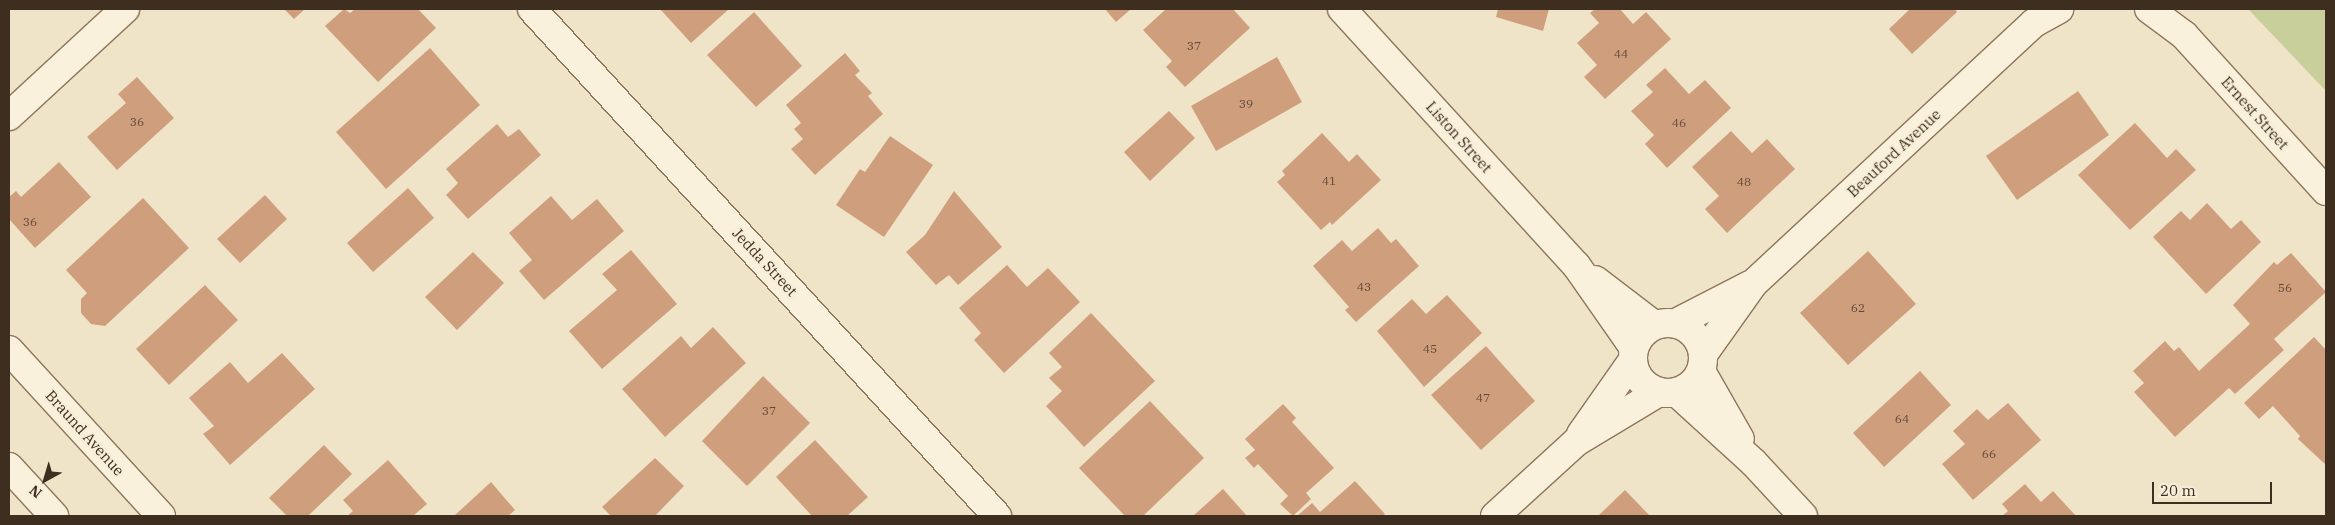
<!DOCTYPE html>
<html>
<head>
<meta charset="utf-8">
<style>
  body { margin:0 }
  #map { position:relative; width:2335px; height:525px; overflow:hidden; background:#f0e4c8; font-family:"IBM Plex Serif",serif }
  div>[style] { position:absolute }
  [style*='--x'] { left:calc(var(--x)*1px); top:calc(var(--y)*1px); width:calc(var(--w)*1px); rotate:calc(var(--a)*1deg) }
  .green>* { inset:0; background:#c9cf9b }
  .building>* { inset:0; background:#cf9f7d }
  .roads { filter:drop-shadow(1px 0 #8d765c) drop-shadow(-1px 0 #8d765c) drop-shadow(0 1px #8d765c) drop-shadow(0 -1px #8d765c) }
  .street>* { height:28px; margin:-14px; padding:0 14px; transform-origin:14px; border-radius:14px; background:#faf1dc }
  .street>.ring { margin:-14px; padding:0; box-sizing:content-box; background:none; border:28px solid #faf1dc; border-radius:50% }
  .secondary>* { height:28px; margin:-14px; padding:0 14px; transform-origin:14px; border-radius:14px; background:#faf1dc }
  span { translate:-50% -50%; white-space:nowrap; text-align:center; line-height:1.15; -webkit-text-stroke:5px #f7eed8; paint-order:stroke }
  .number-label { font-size:12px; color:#624a37 }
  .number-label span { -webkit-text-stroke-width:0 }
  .street-label { font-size:15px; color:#3d2e20 }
  .frame { position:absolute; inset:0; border:10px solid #3d2e20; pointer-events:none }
  .north { position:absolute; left:20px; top:455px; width:50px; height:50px; -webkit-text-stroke:4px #f7eed8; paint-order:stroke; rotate:219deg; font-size:14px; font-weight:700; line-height:20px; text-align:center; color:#3d2e20 }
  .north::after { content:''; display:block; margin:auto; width:18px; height:22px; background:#3d2e20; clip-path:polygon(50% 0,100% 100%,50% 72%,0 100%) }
  .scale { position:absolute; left:2152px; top:482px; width:120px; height:22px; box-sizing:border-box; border:2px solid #3d2e20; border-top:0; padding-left:6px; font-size:15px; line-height:18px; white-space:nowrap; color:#3d2e20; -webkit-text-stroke:4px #f7eed8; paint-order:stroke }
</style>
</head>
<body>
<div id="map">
  <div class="green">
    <i style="clip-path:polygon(2248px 9px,2326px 9px,2326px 91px)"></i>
  </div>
  <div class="building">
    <i style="clip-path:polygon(284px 9px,305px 9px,294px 19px)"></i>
    <i style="clip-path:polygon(344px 9px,350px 13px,355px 9px,418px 9px,436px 28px,378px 82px,325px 26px)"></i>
    <i style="clip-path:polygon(660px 9px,729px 9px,691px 43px)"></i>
    <i style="clip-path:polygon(1105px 9px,1131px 9px,1116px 22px)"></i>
    <i style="clip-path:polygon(1166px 9px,1233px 9px,1250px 28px,1185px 87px,1166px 67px,1172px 61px,1143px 30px)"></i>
    <i style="clip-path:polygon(1498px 9px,1549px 9px,1543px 31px,1496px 17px)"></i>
    <i style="clip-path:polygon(1595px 9px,1620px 9px,1633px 24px,1646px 12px,1671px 39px,1605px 99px,1584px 77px,1597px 65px,1577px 43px,1599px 23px,1590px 13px)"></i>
    <i style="clip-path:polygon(1910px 9px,1955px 9px,1957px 12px,1912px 54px,1889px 29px)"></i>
    <i style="clip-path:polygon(754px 12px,802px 66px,756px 107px,707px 55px)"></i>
    <i style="clip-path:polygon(430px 48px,480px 105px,386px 189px,336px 132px)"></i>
    <i style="clip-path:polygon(845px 53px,860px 71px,855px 75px,872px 93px,868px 96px,883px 114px,815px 175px,791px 149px,803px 139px,794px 129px,801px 123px,786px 105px)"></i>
    <i style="clip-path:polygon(1277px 57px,1302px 102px,1216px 151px,1191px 106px)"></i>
    <i style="clip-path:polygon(1665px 68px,1689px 94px,1705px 80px,1731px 108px,1667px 168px,1645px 144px,1654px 135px,1631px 111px,1653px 92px,1646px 85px)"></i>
    <i style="clip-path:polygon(137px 77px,174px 118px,117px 170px,87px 137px,126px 103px,118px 94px)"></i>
    <i style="clip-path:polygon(2078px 91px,2109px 135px,2017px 200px,1986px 156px)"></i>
    <i style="clip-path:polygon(1169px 111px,1195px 138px,1150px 181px,1124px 152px)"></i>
    <i style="clip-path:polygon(2135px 123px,2167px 158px,2176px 149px,2196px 170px,2130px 230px,2078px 175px)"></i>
    <i style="clip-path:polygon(497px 124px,508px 137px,519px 129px,541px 155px,468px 219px,446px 195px,458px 183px,446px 169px)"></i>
    <i style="clip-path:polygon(1731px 131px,1752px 153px,1767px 139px,1795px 169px,1727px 233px,1705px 209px,1719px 196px,1692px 167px)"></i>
    <i style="clip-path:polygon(1322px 133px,1349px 162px,1357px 154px,1381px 180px,1332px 225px,1330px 222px,1321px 230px,1277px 182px,1285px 175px,1282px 171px)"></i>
    <i style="clip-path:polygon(890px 136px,933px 165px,884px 237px,836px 205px,860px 169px,865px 172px)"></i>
    <i style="clip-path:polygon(59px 162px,91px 197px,35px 248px,9px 219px,9px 197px,16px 191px,21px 197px)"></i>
    <i style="clip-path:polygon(408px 188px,434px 218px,373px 272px,347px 243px)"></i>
    <i style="clip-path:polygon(954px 191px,1002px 247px,958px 285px,949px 275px,936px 285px,906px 252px,925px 235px)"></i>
    <i style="clip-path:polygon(265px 195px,287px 219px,240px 263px,217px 239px)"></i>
    <i style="clip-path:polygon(551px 196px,572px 220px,597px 199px,624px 231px,544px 300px,519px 271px,532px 260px,509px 233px)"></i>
    <i style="clip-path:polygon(143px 198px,189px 248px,105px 326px,91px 324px,81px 313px,81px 299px,87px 293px,66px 270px)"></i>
    <i style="clip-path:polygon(2207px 203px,2231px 229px,2241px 220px,2261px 242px,2206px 294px,2153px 237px,2181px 211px,2190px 220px)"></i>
    <i style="clip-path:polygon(1378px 228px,1391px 243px,1396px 239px,1419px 266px,1356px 322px,1345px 310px,1349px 307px,1313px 266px,1342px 240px,1352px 251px)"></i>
    <i style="clip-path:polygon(631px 250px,677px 304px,602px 369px,569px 331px,617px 290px,602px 274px)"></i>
    <i style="clip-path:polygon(1868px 251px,1916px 304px,1848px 365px,1800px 313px)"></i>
    <i style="clip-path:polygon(473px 252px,504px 283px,457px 330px,425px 297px)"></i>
    <i style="clip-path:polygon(2291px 253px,2326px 292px,2274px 339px,2284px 350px,2235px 394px,2229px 388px,2175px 437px,2134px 392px,2144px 383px,2133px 371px,2165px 341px,2174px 351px,2179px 347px,2199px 371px,2250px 324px,2233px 305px,2274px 262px,2277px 265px)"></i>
    <i style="clip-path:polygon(1007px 265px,1027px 287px,1048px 268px,1080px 302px,1004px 373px,974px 340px,981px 333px,959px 308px)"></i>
    <i style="clip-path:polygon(205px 285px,238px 320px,169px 385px,136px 349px)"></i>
    <i style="clip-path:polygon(1447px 295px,1482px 333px,1424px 387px,1377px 331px,1412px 299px,1426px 314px)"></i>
    <i style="clip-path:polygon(1091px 313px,1155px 381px,1084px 447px,1046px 406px,1062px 391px,1049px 378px,1062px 367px,1049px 353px)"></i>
    <i style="clip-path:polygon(713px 327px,746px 363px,665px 437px,622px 389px,681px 336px,691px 348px)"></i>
    <i style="clip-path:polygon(2314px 337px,2326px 350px,2326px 465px,2298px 439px,2300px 436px,2273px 406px,2259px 419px,2244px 403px)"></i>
    <i style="clip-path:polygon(1486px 346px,1535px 401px,1481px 450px,1431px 395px)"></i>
    <i style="clip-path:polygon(282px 353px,315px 389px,230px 465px,203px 434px,214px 426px,189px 398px,230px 362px,248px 383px)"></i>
    <i style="clip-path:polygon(1920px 371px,1951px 405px,1884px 467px,1853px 433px)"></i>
    <i style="clip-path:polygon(763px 376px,810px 423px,747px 486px,702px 441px)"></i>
    <i style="clip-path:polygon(1150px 401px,1204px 458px,1143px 516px,1125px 516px,1079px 468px)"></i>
    <i style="clip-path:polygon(2008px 403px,2041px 440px,1973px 500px,1942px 464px,1965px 444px,1953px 431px,1977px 409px,1988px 420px)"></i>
    <i style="clip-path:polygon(1283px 404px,1296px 418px,1292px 422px,1334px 468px,1306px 493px,1311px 499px,1293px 516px,1280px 504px,1288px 496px,1258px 464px,1254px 468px,1245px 458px,1255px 450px,1245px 439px)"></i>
    <i style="clip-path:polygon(815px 440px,868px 497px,847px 516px,812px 516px,776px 477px)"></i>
    <i style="clip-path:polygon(324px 445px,352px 474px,308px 516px,287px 516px,269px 498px)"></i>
    <i style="clip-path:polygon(655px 458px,684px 486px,655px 516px,611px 516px,602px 507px)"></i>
    <i style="clip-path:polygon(388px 460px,427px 504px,413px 516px,347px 516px,353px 511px,343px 500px)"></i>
    <i style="clip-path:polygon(1355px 481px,1385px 514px,1382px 516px,1297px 516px,1312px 503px,1320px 512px)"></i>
    <i style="clip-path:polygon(491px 482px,515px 510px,508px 516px,454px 516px)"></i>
    <i style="clip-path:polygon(2025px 484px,2041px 502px,2053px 491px,2076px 516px,2002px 516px,2008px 511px,2002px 504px)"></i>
    <i style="clip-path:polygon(1223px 489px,1247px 516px,1193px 516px)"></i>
    <i style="clip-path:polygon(1625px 490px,1650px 516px,1598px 516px)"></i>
  </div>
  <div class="roads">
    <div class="street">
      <i style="--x:532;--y:9;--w:688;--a:47.47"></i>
      <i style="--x:1342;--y:9;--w:347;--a:47.6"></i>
      <i style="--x:1576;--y:265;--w:101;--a:55.1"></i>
      <i style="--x:2149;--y:9;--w:44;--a:36.6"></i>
      <i style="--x:2184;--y:35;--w:211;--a:47.7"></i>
      <i style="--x:9;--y:116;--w:158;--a:-42.7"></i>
      <i style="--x:1595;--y:280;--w:74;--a:37.3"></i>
      <i class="ring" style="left:1633px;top:323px;width:42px;height:42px"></i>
      <i style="--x:1676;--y:323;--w:83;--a:-27.2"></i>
      <i style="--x:1704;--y:353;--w:86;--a:-54.5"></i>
      <i style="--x:1754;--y:283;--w:382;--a:-42.9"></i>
      <i style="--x:2034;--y:23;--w:29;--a:-29"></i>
      <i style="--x:1701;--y:371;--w:78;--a:60.2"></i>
      <i style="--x:1676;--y:392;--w:105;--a:42.3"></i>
      <i style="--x:1754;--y:463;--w:72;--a:47.2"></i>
      <i style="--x:1581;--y:434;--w:90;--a:-54.9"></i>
      <i style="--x:1495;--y:516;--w:110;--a:-42.4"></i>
      <i style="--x:1576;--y:442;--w:97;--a:-31.1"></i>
    </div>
    <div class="secondary">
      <i style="--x:9;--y:350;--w:225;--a:47.5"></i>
      <i style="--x:9;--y:467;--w:67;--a:47.4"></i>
    </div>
  </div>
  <div class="number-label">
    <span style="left:1194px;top:46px">37</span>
    <span style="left:1621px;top:54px">44</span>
    <span style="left:1246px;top:104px">39</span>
    <span style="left:137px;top:122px">36</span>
    <span style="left:1679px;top:123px">46</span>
    <span style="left:1329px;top:181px">41</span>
    <span style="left:1744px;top:182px">48</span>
    <span style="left:30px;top:222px">36</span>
    <span style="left:1364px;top:287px">43</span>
    <span style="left:2285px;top:288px">56</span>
    <span style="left:1858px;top:308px">62</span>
    <span style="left:1430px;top:349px">45</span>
    <span style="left:1483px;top:398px">47</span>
    <span style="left:769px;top:411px">37</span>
    <span style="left:1902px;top:419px">64</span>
    <span style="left:1989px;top:454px">66</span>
  </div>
  <div class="street-label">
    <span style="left:2255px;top:113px;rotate:48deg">Ernest Street</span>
    <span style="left:1459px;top:137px;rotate:48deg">Liston Street</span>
    <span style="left:1894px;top:153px;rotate:-43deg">Beauford Avenue</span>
    <span style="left:765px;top:262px;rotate:47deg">Jedda Street</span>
    <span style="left:85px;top:433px;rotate:48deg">Braund Avenue</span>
  </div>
  <div class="frame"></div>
  <div class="north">N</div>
  <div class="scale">20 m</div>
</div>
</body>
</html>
